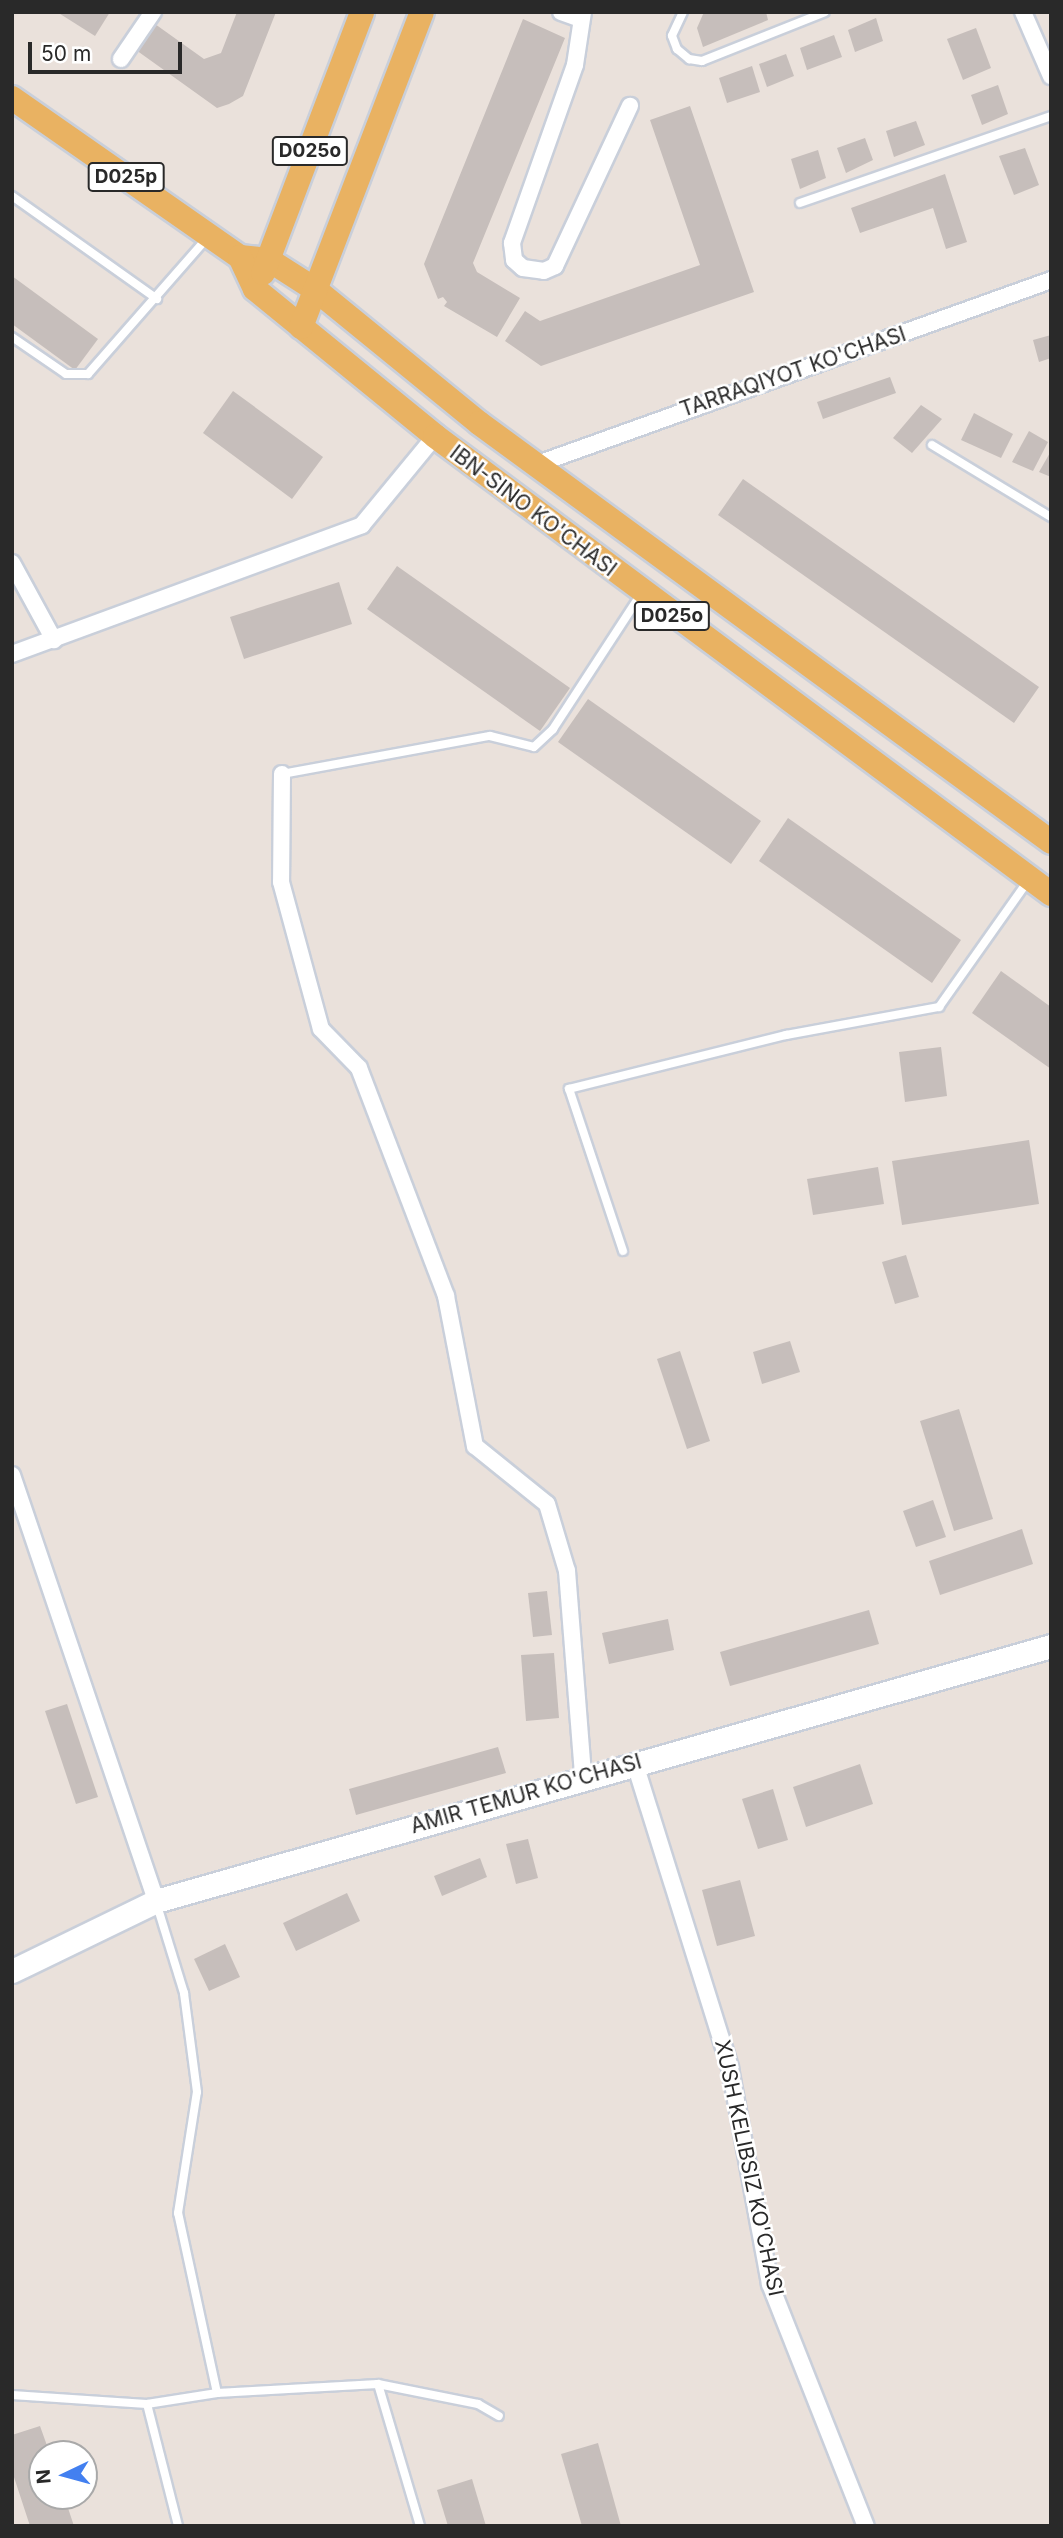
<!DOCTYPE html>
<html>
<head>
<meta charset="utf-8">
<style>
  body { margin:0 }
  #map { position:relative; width:1063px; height:2538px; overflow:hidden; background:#eae1db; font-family:Inter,sans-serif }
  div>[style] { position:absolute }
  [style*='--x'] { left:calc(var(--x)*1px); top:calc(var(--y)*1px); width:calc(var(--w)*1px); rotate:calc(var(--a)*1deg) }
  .building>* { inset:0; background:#c6bebb }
  .roads { filter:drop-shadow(2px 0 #c9cfda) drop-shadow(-2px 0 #c9cfda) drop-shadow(0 2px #c9cfda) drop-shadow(0 -2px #c9cfda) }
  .lane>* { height:8px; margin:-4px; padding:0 4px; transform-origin:4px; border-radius:4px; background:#fff }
  .street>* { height:16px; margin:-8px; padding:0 8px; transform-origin:8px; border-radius:8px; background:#fff }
  .secondary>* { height:23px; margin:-11.5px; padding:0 11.5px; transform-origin:11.5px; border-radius:11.5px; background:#fff }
  .primary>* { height:24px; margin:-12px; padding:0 12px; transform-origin:12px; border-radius:12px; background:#e9b262 }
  span { translate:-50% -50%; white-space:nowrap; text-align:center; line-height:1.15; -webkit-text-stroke:5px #fff; paint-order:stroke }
  .shield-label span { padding:2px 5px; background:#fff; border:2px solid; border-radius:5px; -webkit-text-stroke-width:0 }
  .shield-label { font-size:19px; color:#292929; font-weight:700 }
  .street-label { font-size:21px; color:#292929 }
  .frame { position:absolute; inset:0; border:14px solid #292929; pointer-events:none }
  .north { position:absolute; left:28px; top:2440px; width:70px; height:70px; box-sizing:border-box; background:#fff; border:2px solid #a9a9a9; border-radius:50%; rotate:265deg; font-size:19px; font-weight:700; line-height:28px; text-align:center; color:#292929 }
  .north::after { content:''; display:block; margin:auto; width:24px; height:32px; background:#4380f0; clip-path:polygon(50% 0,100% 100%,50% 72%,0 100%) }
  .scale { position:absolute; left:28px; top:42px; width:154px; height:32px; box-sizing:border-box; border:4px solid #292929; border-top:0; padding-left:9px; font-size:21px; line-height:24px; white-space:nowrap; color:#292929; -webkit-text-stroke:5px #fff; paint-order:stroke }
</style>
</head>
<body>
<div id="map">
  <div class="building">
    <i style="clip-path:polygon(57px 12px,110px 12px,95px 36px)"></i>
    <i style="clip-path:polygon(237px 12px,276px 12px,243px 96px,229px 104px,217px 108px,136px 50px,155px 24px,204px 59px,221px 53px)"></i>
    <i style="clip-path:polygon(704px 12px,766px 12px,768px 20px,703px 47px,697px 28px)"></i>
    <i style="clip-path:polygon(876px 18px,883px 41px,855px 52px,848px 30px)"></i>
    <i style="clip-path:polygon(523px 19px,565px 38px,473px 263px,477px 272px,520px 298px,497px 337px,444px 306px,447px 302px,443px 297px,438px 299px,424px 264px)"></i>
    <i style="clip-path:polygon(976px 28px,991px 68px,963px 80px,947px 39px)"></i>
    <i style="clip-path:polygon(834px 35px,842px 57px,807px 70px,800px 48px)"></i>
    <i style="clip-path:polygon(786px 54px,794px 76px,767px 87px,759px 64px)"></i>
    <i style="clip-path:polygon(752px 66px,760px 92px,727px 103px,719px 78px)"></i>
    <i style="clip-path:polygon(998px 85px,1008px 114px,982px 125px,971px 95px)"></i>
    <i style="clip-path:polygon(690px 106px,754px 292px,541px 366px,505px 341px,525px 311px,540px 321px,700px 265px,650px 120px)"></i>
    <i style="clip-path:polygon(916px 121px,925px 145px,894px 157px,886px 131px)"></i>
    <i style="clip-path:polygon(865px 138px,873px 160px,846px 173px,837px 148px)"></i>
    <i style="clip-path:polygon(1025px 148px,1039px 185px,1014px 195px,999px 156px)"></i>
    <i style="clip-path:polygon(818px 150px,826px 178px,800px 189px,791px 159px)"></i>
    <i style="clip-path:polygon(945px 174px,967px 242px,946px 249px,933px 208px,860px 233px,851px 208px)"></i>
    <i style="clip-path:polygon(12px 276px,98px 339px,75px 370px,12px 324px)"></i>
    <i style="clip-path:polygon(1051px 335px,1051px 358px,1039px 362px,1033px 340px)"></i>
    <i style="clip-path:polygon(890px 377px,896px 393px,823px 419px,817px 402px)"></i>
    <i style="clip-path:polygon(233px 391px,323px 457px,292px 499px,203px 433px)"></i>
    <i style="clip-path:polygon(921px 405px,942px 419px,912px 453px,893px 438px)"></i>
    <i style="clip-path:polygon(974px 413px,1013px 434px,1001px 458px,961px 440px)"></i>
    <i style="clip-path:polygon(1029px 431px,1048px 442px,1033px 471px,1012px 462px)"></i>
    <i style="clip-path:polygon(1051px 451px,1051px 477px,1039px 472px)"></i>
    <i style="clip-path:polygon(743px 479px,1039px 687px,1014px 723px,718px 515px)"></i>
    <i style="clip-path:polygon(397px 566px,570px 688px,540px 731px,367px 609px)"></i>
    <i style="clip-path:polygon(339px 582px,352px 624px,244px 659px,230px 617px)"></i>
    <i style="clip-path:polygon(588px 699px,761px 821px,731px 864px,558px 742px)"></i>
    <i style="clip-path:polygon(788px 818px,961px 940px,932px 983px,759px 861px)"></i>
    <i style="clip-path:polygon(1001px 971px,1051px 1007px,1051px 1069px,972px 1013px)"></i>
    <i style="clip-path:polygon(941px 1047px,947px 1096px,905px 1102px,899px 1052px)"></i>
    <i style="clip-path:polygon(1029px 1140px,1039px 1204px,902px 1225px,892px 1161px)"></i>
    <i style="clip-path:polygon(878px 1167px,884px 1204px,813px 1215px,807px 1179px)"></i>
    <i style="clip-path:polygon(906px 1255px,919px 1297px,895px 1304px,882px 1262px)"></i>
    <i style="clip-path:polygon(790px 1341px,800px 1372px,762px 1384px,753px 1352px)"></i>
    <i style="clip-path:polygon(680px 1351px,710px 1441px,687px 1449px,657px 1359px)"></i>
    <i style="clip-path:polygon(959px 1409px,993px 1519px,954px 1531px,920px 1421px)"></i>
    <i style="clip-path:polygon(933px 1500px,946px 1537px,916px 1547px,903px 1511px)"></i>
    <i style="clip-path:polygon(1022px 1529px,1033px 1564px,940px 1595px,929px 1561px)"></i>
    <i style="clip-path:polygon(547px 1591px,552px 1635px,533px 1637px,528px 1593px)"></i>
    <i style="clip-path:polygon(869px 1610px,879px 1644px,730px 1686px,720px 1652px)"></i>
    <i style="clip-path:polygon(668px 1619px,674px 1650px,609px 1664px,602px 1633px)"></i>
    <i style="clip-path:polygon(554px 1653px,559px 1718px,526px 1721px,521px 1655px)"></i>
    <i style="clip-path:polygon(67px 1704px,98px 1797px,76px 1804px,45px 1711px)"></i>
    <i style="clip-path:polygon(498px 1747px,506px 1773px,356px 1815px,349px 1789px)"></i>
    <i style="clip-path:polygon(860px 1764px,873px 1804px,806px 1827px,793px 1787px)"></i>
    <i style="clip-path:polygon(773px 1789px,788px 1840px,758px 1849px,742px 1799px)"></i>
    <i style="clip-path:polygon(528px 1839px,538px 1878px,516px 1884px,506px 1844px)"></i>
    <i style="clip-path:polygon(480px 1858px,487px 1877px,442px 1896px,434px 1876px)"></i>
    <i style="clip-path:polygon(740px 1880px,755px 1936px,717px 1946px,702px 1890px)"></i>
    <i style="clip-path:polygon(347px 1893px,360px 1921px,296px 1951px,283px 1923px)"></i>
    <i style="clip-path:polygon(225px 1944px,240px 1977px,209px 1991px,194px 1959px)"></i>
    <i style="clip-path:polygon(40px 2426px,50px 2454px,42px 2454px,42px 2496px,64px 2496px,74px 2526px,30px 2526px,12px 2471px,12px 2435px)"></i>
    <i style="clip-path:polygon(598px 2443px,621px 2526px,582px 2526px,561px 2454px)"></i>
    <i style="clip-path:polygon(472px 2479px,486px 2526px,448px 2526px,437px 2490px)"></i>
  </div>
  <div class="roads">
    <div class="lane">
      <i style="--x:683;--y:12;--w:26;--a:115"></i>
      <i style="--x:672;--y:36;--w:14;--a:69"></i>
      <i style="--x:677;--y:49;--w:16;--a:40"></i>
      <i style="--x:689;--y:59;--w:13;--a:9"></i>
      <i style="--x:702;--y:61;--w:132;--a:-21.7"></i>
      <i style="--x:12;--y:196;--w:178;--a:35.4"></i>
      <i style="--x:800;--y:203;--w:266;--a:-19.1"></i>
      <i style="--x:12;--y:337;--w:65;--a:34.4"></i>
      <i style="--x:66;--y:374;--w:22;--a:0"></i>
      <i style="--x:88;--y:374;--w:181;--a:-48.8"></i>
      <i style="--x:932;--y:445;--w:139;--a:31.2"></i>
      <i style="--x:282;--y:774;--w:211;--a:-10.4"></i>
      <i style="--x:490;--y:736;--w:45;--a:14"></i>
      <i style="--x:534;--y:747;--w:26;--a:-43"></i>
      <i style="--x:553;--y:729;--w:161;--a:-56.9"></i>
      <i style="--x:623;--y:1251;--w:171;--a:-108.4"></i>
      <i style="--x:569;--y:1089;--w:224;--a:-14"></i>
      <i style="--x:786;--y:1035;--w:156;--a:-10.4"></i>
      <i style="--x:939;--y:1007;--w:154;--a:-54.8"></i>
      <i style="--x:378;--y:2384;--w:148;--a:73.5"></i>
      <i style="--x:217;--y:2393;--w:161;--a:-3.2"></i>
      <i style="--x:378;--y:2384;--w:102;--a:11.3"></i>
      <i style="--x:478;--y:2404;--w:24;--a:30"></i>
      <i style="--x:12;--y:2395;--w:135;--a:3.8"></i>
      <i style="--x:147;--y:2404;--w:71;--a:-8.9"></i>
      <i style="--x:217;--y:2393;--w:184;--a:-102.2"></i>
      <i style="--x:178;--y:2213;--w:122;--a:-81.1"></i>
      <i style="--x:197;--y:2092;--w:100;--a:-97.5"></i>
      <i style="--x:184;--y:1993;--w:95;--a:-107.1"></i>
      <i style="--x:147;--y:2404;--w:126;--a:75.7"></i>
    </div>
    <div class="street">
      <i style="--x:561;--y:12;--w:20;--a:20"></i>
      <i style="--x:583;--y:12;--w:54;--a:98.6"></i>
      <i style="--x:575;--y:65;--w:189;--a:109.5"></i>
      <i style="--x:512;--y:243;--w:17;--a:83"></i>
      <i style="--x:514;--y:260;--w:12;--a:42"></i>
      <i style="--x:523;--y:268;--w:21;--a:8"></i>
      <i style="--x:544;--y:271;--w:12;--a:-24"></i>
      <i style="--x:555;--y:266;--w:177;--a:-64.9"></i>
      <i style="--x:1023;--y:12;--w:70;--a:66.4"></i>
      <i style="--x:121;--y:59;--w:57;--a:-55.8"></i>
      <i style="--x:535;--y:465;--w:548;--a:-19.72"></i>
      <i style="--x:12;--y:563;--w:88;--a:61.4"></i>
      <i style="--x:12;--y:654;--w:373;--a:-20.2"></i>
      <i style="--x:362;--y:525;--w:115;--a:-50.6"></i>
      <i style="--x:282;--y:774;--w:108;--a:90.5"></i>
      <i style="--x:281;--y:882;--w:152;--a:74.8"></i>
      <i style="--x:321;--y:1029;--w:54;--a:45.7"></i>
      <i style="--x:359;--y:1068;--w:244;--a:69.1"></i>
      <i style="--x:446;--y:1296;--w:153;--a:79.1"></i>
      <i style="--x:475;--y:1446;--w:92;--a:38.9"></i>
      <i style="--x:547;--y:1504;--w:70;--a:73.4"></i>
      <i style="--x:567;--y:1571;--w:206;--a:85.5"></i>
      <i style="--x:12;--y:1475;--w:450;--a:71.3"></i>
      <i style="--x:635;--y:1764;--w:318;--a:72.6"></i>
      <i style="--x:730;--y:2068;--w:220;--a:79.5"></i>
      <i style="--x:770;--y:2284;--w:260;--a:68.4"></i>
    </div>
    <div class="secondary">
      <i style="--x:12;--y:1971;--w:160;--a:-25.9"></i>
      <i style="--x:156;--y:1901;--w:931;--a:-15.9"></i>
    </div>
    <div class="primary">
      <i style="--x:12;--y:98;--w:278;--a:34.9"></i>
      <i style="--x:240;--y:257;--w:29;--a:6"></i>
      <i style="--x:269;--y:260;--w:56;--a:32.6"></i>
      <i style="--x:316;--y:290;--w:210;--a:39.2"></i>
      <i style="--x:479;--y:423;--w:709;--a:36.22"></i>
      <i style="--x:240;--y:257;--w:35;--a:65"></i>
      <i style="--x:255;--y:289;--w:232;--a:39.2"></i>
      <i style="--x:435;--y:436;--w:768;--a:36.63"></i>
      <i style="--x:263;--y:273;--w:279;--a:-69.2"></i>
      <i style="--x:301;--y:327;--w:337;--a:-69"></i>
    </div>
  </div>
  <div class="shield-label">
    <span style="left:310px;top:151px">D025o</span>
    <span style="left:126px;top:177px">D025p</span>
    <span style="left:672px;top:616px">D025o</span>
  </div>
  <div class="street-label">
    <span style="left:793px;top:372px;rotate:-19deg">TARRAQIYOT KO'CHASI</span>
    <span style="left:533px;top:511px;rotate:37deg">IBN-SINO KO'CHASI</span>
    <span style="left:526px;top:1794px;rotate:-16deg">AMIR TEMUR KO'CHASI</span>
    <span style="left:749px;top:2168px;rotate:78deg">XUSH KELIBSIZ KO'CHASI</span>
  </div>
  <div class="frame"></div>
  <div class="north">N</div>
  <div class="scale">50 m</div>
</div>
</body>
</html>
